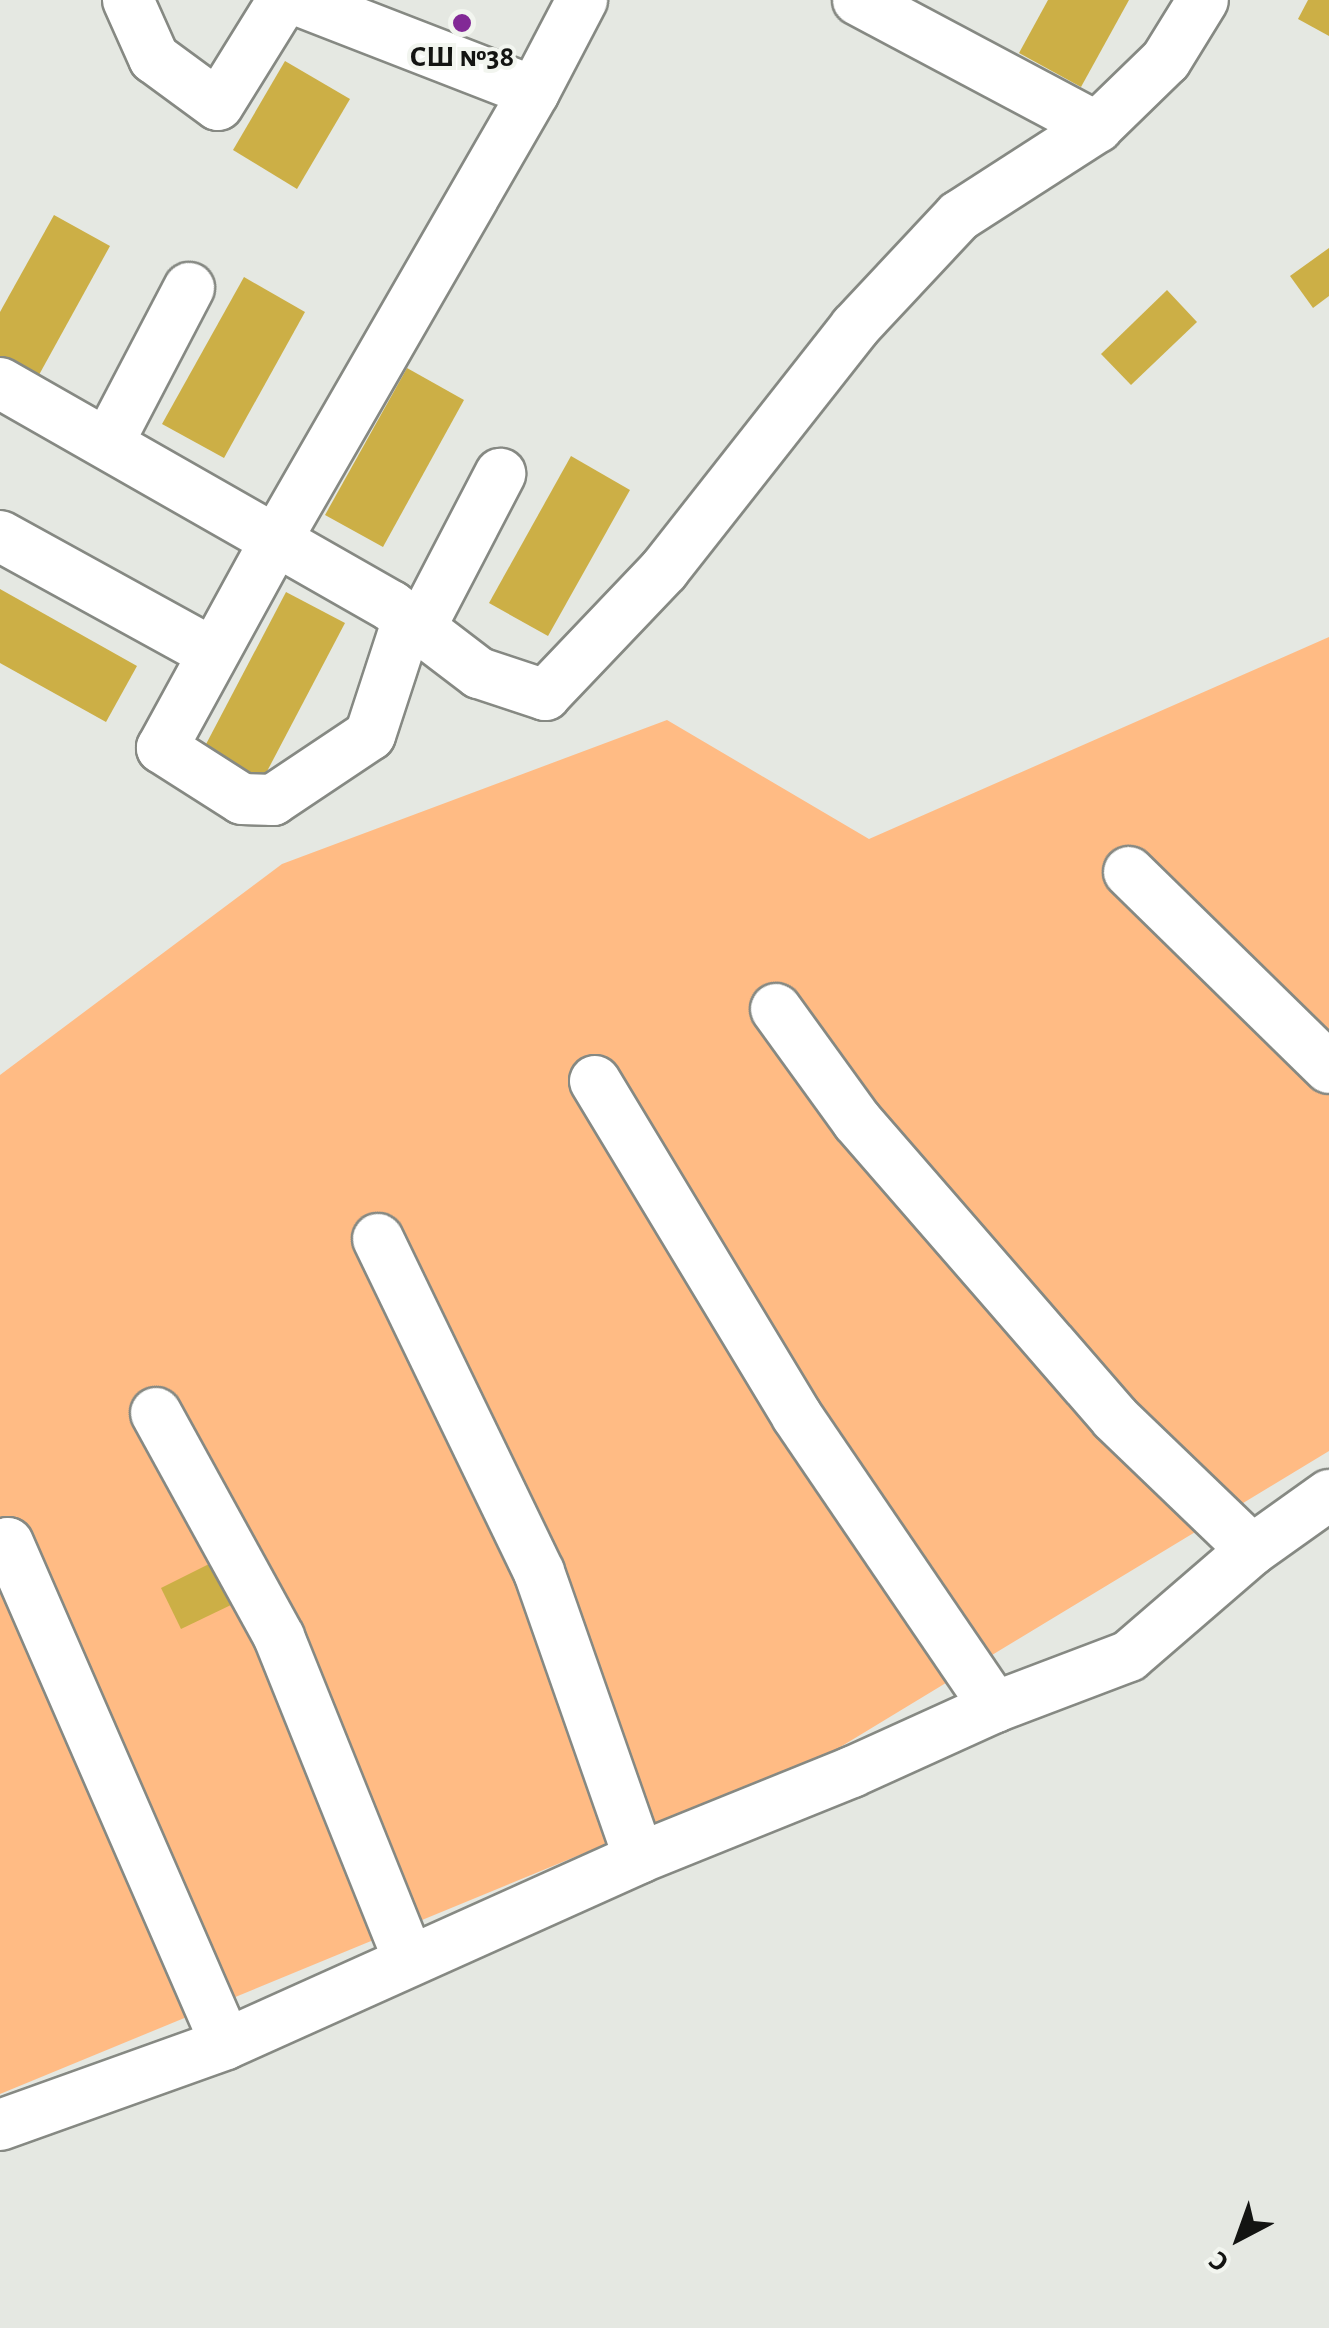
<!DOCTYPE html>
<html>
<head>
<meta charset="utf-8">
<style>
  body { margin:0 }
  #map { position:relative; width:1329px; height:2328px; overflow:hidden; background:#e5e8e2; font-family:"Alegreya Sans",sans-serif }
  div>[style] { position:absolute }
  [style*='--x'] { left:calc(var(--x)*1px); top:calc(var(--y)*1px); width:calc(var(--w)*1px); rotate:calc(var(--a)*1deg) }
  .green>* { inset:0; background:#ffbb84 }
  .building>* { inset:0; background:#ccaf46 }
  .roads { filter:drop-shadow(2px 0 #868983) drop-shadow(-2px 0 #868983) drop-shadow(0 2px #868983) drop-shadow(0 -2px #868983) }
  .minor>* { height:50px; margin:-25px; padding:0 25px; transform-origin:25px; border-radius:25px; background:#fff }
  .dots>* { width:28px; height:28px; translate:-50% -50%; box-sizing:border-box; border:5px solid #f2f5ef; border-radius:50% }
  span { translate:-50% -50%; white-space:nowrap; text-align:center; line-height:1.15; -webkit-text-stroke:8px #f2f5ef; paint-order:stroke }
  .poi-label { font-size:30px; color:#131412; font-weight:700 }
  .north { position:absolute; left:1189px; top:2188px; width:100px; height:100px; -webkit-text-stroke:8px #f2f5ef; paint-order:stroke; rotate:221deg; font-size:28px; font-weight:700; line-height:40px; text-align:center; color:#131412 }
  .north::after { content:''; display:block; margin:auto; width:35px; height:45px; background:#131412; clip-path:polygon(50% 0,100% 100%,50% 72%,0 100%) }
</style>
</head>
<body>
<div id="map">
  <div class="green">
    <i style="clip-path:polygon(1329px 637px,1329px 1451px,837px 1749px,0 2094px,0 1075px,282px 864px,667px 720px,869px 839px)"></i>
  </div>
  <div class="building">
    <i style="clip-path:polygon(1048px 0,1129px 0,1081px 87px,1019px 53px)"></i>
    <i style="clip-path:polygon(1308px 0,1329px 0,1329px 36px,1298px 19px)"></i>
    <i style="clip-path:polygon(285px 61px,350px 99px,297px 189px,233px 150px)"></i>
    <i style="clip-path:polygon(54px 215px,110px 246px,29px 393px,0 377px,0 312px)"></i>
    <i style="clip-path:polygon(1329px 248px,1329px 296px,1313px 308px,1290px 276px)"></i>
    <i style="clip-path:polygon(244px 277px,305px 312px,224px 458px,162px 424px)"></i>
    <i style="clip-path:polygon(1167px 290px,1197px 322px,1131px 385px,1101px 354px)"></i>
    <i style="clip-path:polygon(407px 368px,464px 400px,383px 547px,325px 515px)"></i>
    <i style="clip-path:polygon(571px 456px,630px 490px,548px 636px,489px 603px)"></i>
    <i style="clip-path:polygon(0 589px,137px 666px,106px 722px,0 663px)"></i>
    <i style="clip-path:polygon(286px 592px,345px 623px,263px 779px,204px 748px)"></i>
    <i style="clip-path:polygon(213px 1562px,233px 1604px,181px 1629px,161px 1588px)"></i>
  </div>
  <div class="roads">
    <div class="minor">
      <i style="--x:128;--y:0;--w:64;--a:65.9"></i>
      <i style="--x:154;--y:58;--w:79;--a:36.3"></i>
      <i style="--x:218;--y:105;--w:123;--a:-58.2"></i>
      <i style="--x:297;--y:0;--w:254;--a:21.2"></i>
      <i style="--x:858;--y:0;--w:271;--a:28"></i>
      <i style="--x:0;--y:383;--w:450;--a:29.7"></i>
      <i style="--x:391;--y:606;--w:111;--a:37.3"></i>
      <i style="--x:479;--y:673;--w:70;--a:18.4"></i>
      <i style="--x:545;--y:695;--w:173;--a:-46.4"></i>
      <i style="--x:664;--y:570;--w:309;--a:-51.8"></i>
      <i style="--x:855;--y:327;--w:152;--a:-46.9"></i>
      <i style="--x:959;--y:216;--w:164;--a:-32.8"></i>
      <i style="--x:1097;--y:127;--w:96;--a:-44.2"></i>
      <i style="--x:1166;--y:60;--w:70;--a:-58.3"></i>
      <i style="--x:108;--y:443;--w:175;--a:-62.4"></i>
      <i style="--x:0;--y:536;--w:243;--a:28.8"></i>
      <i style="--x:408;--y:619;--w:122;--a:108.1"></i>
      <i style="--x:370;--y:735;--w:117;--a:146.2"></i>
      <i style="--x:273;--y:800;--w:31;--a:-178"></i>
      <i style="--x:242;--y:799;--w:95;--a:-147.5"></i>
      <i style="--x:162;--y:748;--w:237;--a:-61.3"></i>
      <i style="--x:276;--y:540;--w:517;--a:-60.06"></i>
      <i style="--x:534;--y:92;--w:104;--a:-62.4"></i>
      <i style="--x:420;--y:628;--w:174;--a:-62.5"></i>
      <i style="--x:1129;--y:872;--w:280;--a:44.4"></i>
      <i style="--x:776;--y:1009;--w:138;--a:54.1"></i>
      <i style="--x:857;--y:1121;--w:393;--a:49"></i>
      <i style="--x:1115;--y:1418;--w:190;--a:43.9"></i>
      <i style="--x:595;--y:1081;--w:391;--a:58.9"></i>
      <i style="--x:797;--y:1416;--w:352;--a:55.8"></i>
      <i style="--x:378;--y:1239;--w:370;--a:64.2"></i>
      <i style="--x:539;--y:1572;--w:303;--a:70.7"></i>
      <i style="--x:156;--y:1413;--w:256;--a:61.2"></i>
      <i style="--x:279;--y:1637;--w:348;--a:68.1"></i>
      <i style="--x:0;--y:1548;--w:9;--a:-32"></i>
      <i style="--x:8;--y:1543;--w:546;--a:66.48"></i>
      <i style="--x:0;--y:2125;--w:240;--a:-19.7"></i>
      <i style="--x:226;--y:2044;--w:453;--a:-24.2"></i>
      <i style="--x:639;--y:1858;--w:230;--a:-22"></i>
      <i style="--x:852;--y:1772;--w:157;--a:-24.4"></i>
      <i style="--x:995;--y:1707;--w:143;--a:-20.8"></i>
      <i style="--x:1129;--y:1656;--w:162;--a:-40.8"></i>
      <i style="--x:1252;--y:1550;--w:95;--a:-35.5"></i>
    </div>
  </div>
  <div class="dots">
    <i style="left:462px;top:23px;background:#822996"></i>
  </div>
  <div class="poi-label">
    <span style="left:462px;top:57px">СШ №38</span>
  </div>
  <div class="north">С</div>
</div>
</body>
</html>
